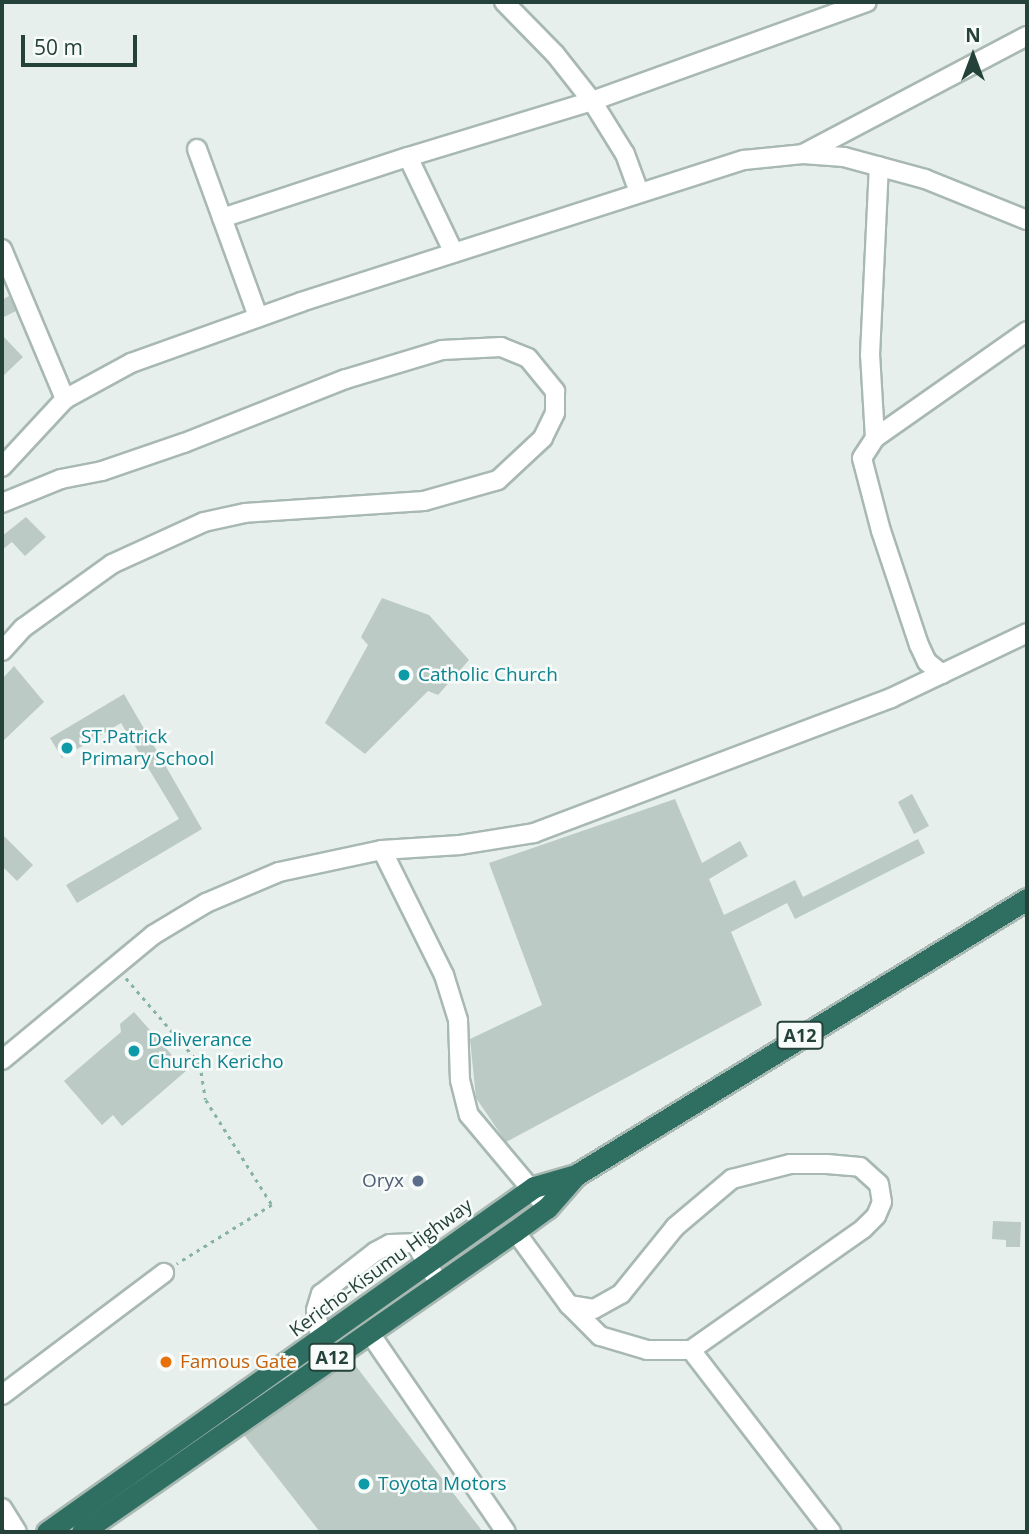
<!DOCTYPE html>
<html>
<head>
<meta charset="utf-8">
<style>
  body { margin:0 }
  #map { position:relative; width:1029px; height:1534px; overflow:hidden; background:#e6efeb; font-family:"Open Sans",sans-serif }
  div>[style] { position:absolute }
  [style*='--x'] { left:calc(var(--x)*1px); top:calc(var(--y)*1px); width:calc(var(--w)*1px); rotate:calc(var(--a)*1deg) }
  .building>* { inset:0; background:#bbcac4 }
  .path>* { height:2.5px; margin-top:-1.25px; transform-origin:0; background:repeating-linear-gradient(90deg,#86b3a5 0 3.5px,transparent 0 8.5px) }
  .roads { filter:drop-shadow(2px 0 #a8b8b2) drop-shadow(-2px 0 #a8b8b2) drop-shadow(0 2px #a8b8b2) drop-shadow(0 -2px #a8b8b2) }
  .minor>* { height:18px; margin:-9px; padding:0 9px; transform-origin:9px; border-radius:9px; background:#fff }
  .highway>* { height:21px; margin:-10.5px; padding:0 10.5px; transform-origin:10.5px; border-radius:10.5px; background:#2f6f62 }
  .dots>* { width:19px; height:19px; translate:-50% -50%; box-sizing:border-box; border:4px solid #f7fbf9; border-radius:50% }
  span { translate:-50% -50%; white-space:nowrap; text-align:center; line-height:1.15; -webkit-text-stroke:5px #f7fbf9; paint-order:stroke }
  .shield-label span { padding:2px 5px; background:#f7fbf9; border:2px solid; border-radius:5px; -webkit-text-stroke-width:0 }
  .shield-label { font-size:18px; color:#24423a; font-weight:700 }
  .culture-label { font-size:19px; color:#0d838f }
  .left { translate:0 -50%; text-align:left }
  .service-label { font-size:19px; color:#4e5e75 }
  .right { translate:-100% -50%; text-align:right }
  .street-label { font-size:19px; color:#24423a }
  .food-label { font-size:19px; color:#c56008 }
  .frame { position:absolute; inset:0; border:4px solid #24423a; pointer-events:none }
  .north { position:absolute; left:938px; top:21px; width:70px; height:70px; -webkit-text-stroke:5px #f7fbf9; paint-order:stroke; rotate:0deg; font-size:19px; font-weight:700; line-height:28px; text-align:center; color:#24423a }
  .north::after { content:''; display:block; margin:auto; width:24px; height:32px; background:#24423a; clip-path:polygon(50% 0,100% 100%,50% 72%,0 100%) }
  .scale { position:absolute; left:21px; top:35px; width:116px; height:32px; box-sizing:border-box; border:4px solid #24423a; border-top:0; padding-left:9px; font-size:21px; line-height:24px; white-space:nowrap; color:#24423a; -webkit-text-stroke:5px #f7fbf9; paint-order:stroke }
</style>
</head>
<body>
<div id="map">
  <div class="building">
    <i style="clip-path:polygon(9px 296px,16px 311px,2px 318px,2px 300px)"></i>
    <i style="clip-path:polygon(2px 335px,23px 357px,2px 377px)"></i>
    <i style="clip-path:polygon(26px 517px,46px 537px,25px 556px,12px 542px,2px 550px,2px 536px)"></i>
    <i style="clip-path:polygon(382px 598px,429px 615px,469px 660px,438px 695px,428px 691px,365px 754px,325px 723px,368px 645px,361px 637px)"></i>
    <i style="clip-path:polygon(14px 666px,44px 702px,2px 742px,2px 679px)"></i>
    <i style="clip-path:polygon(124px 694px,202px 829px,77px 903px,66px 885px,179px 819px,121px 723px,62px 758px,50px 738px)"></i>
    <i style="clip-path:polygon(912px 794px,929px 826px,914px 834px,898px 802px)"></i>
    <i style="clip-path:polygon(675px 799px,702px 863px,740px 841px,748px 856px,709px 879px,724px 915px,795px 880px,803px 897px,918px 839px,925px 853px,795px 919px,787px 903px,731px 932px,762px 1005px,506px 1142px,476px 1098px,470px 1039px,542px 1005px,489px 863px)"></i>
    <i style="clip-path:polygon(2px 834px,33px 865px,17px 881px,2px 866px)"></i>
    <i style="clip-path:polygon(134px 1012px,186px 1071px,122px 1126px,113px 1115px,102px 1125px,64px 1081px,121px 1032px,120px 1024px)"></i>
    <i style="clip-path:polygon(993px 1221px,1021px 1222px,1020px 1247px,1006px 1247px,1006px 1240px,992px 1239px)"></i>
    <i style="clip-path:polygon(352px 1361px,483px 1532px,320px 1532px,244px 1435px)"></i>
  </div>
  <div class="path">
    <i style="--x:126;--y:978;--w:113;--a:49.3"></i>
    <i style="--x:200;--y:1064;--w:36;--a:81"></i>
    <i style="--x:206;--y:1100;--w:124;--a:57.8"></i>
    <i style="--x:272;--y:1205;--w:112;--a:148.2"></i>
  </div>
  <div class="roads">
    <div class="minor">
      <i style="--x:504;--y:2;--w:73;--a:45.6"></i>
      <i style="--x:555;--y:54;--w:60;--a:51.8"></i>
      <i style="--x:592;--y:101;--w:62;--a:58.1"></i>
      <i style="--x:625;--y:154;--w:40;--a:69.8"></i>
      <i style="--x:197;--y:149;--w:179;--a:70"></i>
      <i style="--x:803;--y:154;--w:253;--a:-27.8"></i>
      <i style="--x:408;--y:157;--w:192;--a:-16.9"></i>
      <i style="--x:592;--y:101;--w:292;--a:-19.8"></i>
      <i style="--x:222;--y:218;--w:196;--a:-18.2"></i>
      <i style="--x:408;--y:157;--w:106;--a:64.4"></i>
      <i style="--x:2;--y:249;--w:163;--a:67.2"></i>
      <i style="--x:875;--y:438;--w:83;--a:-93.4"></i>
      <i style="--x:870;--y:355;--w:189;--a:-87.3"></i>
      <i style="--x:2;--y:467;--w:93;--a:-47.2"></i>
      <i style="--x:65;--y:399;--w:75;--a:-28.6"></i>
      <i style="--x:131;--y:363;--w:181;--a:-19.7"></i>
      <i style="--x:301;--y:302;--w:465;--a:-17.8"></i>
      <i style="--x:744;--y:160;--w:59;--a:-5.8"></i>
      <i style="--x:803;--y:154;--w:41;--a:4.2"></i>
      <i style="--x:844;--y:157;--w:84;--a:15.2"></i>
      <i style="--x:925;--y:179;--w:110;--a:21.9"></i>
      <i style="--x:2;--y:503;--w:64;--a:-22.1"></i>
      <i style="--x:61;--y:479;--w:42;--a:-11"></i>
      <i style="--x:102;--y:471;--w:87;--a:-18.9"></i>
      <i style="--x:184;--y:443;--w:174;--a:-21.6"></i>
      <i style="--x:346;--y:379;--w:100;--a:-16.8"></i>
      <i style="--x:442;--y:350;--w:59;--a:-2.9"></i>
      <i style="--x:501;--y:347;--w:29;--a:22"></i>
      <i style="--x:528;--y:358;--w:43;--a:50.7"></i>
      <i style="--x:555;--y:391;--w:22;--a:90"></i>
      <i style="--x:555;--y:413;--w:28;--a:116"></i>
      <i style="--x:543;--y:438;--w:62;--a:137"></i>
      <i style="--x:498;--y:480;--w:77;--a:164.2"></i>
      <i style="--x:424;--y:501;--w:179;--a:176.2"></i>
      <i style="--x:245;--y:513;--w:42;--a:167.6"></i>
      <i style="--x:204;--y:522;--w:101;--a:155.5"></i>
      <i style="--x:112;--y:564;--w:110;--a:144.3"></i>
      <i style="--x:23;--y:628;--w:31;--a:132"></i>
      <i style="--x:942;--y:674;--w:19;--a:-141"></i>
      <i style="--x:927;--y:662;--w:19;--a:-115"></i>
      <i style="--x:919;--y:645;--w:120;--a:-108.4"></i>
      <i style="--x:881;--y:531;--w:75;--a:-104.6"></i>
      <i style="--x:862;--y:458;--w:24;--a:-57"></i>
      <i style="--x:875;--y:438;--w:186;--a:-35.1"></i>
      <i style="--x:382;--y:850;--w:140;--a:63.6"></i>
      <i style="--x:444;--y:975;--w:47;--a:72.7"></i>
      <i style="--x:458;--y:1020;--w:60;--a:88.1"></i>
      <i style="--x:460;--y:1080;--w:36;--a:76"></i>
      <i style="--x:469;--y:1115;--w:121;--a:50"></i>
      <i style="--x:2;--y:1060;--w:196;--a:-39.6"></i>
      <i style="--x:153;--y:935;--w:62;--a:-31.1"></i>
      <i style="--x:206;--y:903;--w:79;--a:-23"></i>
      <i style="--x:279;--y:872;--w:105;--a:-12.1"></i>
      <i style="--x:382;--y:850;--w:78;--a:-3.7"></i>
      <i style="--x:460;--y:845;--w:75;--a:-9.2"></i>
      <i style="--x:534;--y:833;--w:382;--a:-20.7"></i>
      <i style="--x:891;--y:698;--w:151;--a:-25.5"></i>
      <i style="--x:515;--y:1231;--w:92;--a:53.9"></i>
      <i style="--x:569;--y:1305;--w:44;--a:45"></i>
      <i style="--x:600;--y:1336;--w:49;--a:16.6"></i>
      <i style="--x:647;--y:1350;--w:44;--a:0"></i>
      <i style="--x:691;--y:1350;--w:230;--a:52.4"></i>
      <i style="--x:569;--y:1305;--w:25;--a:9"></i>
      <i style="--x:594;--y:1309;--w:31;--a:-29"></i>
      <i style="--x:621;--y:1294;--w:86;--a:-51.1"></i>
      <i style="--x:675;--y:1227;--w:75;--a:-40.1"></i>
      <i style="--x:732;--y:1179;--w:60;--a:-14.5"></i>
      <i style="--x:790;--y:1164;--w:37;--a:0"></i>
      <i style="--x:827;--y:1164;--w:33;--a:5"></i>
      <i style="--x:860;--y:1167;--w:25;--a:42"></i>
      <i style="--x:879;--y:1184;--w:18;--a:81"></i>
      <i style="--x:882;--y:1202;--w:15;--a:113"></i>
      <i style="--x:876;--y:1216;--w:18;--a:135"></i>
      <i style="--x:863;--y:1229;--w:210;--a:144.9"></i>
      <i style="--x:369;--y:1332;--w:242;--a:55.6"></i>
      <i style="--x:322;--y:1350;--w:40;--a:-98.5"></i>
      <i style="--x:316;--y:1310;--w:17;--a:-73"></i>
      <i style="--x:321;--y:1294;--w:68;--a:-37.9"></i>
      <i style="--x:375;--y:1252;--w:17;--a:-28"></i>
      <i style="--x:390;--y:1244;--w:25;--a:-2"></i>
      <i style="--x:415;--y:1243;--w:45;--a:59.5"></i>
      <i style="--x:2;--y:1395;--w:203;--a:-37"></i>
      <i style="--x:2;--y:1508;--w:28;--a:58"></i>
    </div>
    <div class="highway">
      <i style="--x:47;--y:1532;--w:597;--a:-35.31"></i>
      <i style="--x:534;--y:1187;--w:44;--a:-15.9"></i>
      <i style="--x:82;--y:1532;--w:527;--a:-34.81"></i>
      <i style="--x:515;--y:1231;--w:39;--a:-36"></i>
      <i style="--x:547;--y:1208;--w:44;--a:-48.7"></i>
      <i style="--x:576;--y:1175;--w:529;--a:-31.47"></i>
    </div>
  </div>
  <div class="dots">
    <i style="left:404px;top:675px;background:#0f9aa8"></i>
    <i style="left:67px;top:748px;background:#0f9aa8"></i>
    <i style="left:134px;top:1051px;background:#0f9aa8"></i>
    <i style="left:418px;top:1181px;background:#5c6f8a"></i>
    <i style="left:166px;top:1362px;background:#e8710a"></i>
    <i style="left:364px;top:1484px;background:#0f9aa8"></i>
  </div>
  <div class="shield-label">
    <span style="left:800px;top:1035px">A12</span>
    <span style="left:332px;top:1357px">A12</span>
  </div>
  <div class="culture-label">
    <span class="left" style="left:418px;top:675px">Catholic Church</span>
    <span class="left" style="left:81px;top:748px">ST.Patrick<br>Primary School</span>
    <span class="left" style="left:148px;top:1051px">Deliverance<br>Church Kericho</span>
    <span class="left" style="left:378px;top:1484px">Toyota Motors</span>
  </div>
  <div class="service-label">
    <span class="right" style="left:404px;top:1181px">Oryx</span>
  </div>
  <div class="street-label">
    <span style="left:381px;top:1268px;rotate:-36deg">Kericho-Kisumu Highway</span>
  </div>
  <div class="food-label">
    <span class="left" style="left:180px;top:1362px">Famous Gate</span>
  </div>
  <div class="frame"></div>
  <div class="north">N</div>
  <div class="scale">50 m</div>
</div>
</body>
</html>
